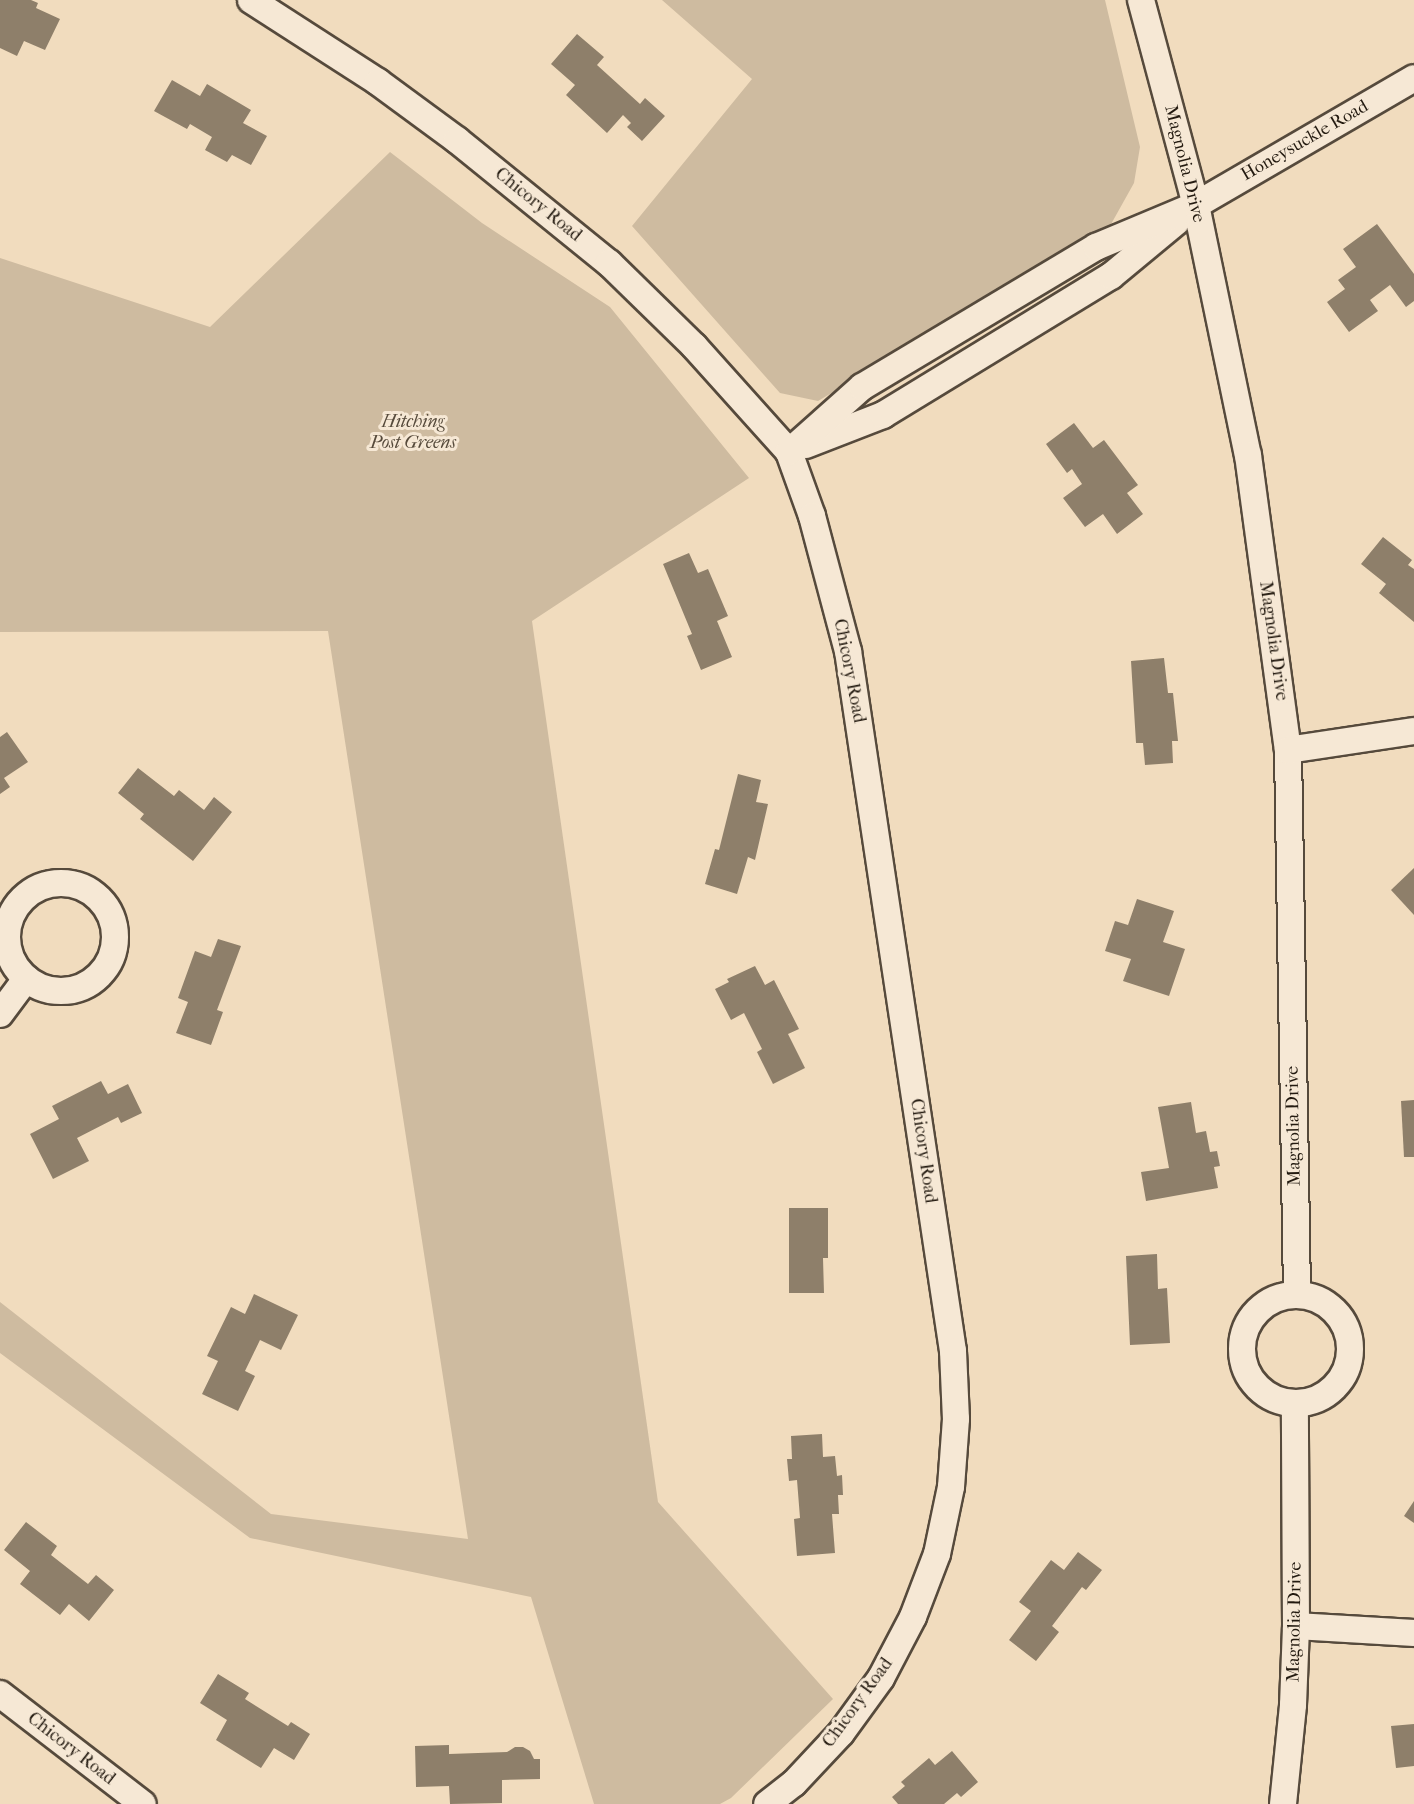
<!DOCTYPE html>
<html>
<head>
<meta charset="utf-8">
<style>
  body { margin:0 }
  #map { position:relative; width:1414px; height:1804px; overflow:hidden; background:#f1dcbe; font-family:"IM FELL French Canon",serif }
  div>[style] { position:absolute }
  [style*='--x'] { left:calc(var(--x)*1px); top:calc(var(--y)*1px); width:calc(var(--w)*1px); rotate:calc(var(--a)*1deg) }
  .green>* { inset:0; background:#cebba0 }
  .building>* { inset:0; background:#8e7f6a }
  .roads { filter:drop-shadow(2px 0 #564a3c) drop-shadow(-2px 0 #564a3c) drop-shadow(0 2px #564a3c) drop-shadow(0 -2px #564a3c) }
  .minor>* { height:26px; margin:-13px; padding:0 13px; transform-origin:13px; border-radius:13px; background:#f6e8d5 }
  .minor>.ring { margin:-13px; padding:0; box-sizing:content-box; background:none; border:26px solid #f6e8d5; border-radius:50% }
  span { translate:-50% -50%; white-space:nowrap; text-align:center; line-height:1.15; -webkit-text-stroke:6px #f6e8d5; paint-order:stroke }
  .street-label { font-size:18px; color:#231a10 }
  .park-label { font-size:18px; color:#564a3b; font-style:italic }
</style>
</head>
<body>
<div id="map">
  <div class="green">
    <i style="clip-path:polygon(662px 0,1105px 0,1140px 147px,1134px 183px,1110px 226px,818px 401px,780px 393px,632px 226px,752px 79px)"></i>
    <i style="clip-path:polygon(390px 152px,482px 223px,610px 307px,749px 478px,532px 621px,658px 1502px,833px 1699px,731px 1798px,720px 1804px,594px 1804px,531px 1597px,250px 1538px,0 1353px,0 1302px,271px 1514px,468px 1539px,328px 631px,0 632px,0 258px,210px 327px)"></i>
  </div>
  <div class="building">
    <i style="clip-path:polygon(0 0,31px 0,38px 3px,36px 8px,60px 19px,45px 50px,24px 41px,17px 56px,0 48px)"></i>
    <i style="clip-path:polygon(577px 34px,604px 57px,597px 65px,640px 104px,645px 98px,665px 116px,642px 141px,627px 127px,631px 123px,623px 115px,607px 133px,566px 95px,575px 85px,551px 64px)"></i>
    <i style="clip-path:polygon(172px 80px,200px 96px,207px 84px,251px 110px,243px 123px,267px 136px,251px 165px,232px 155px,227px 162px,205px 150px,212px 137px,190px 124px,187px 129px,154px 111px)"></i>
    <i style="clip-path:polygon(1377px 224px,1414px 274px,1414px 301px,1406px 307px,1390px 285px,1370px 300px,1378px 311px,1349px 332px,1327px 302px,1345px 289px,1338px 280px,1356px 267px,1343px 249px)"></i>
    <i style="clip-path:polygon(1074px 423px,1093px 448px,1104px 440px,1138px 485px,1127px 493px,1143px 514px,1117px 534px,1103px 514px,1085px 527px,1063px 498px,1082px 484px,1072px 469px,1067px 473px,1046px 444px)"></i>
    <i style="clip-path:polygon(1383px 537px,1412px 560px,1408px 565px,1414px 569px,1414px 622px,1379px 593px,1386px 584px,1361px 564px)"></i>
    <i style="clip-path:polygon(689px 553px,698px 573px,708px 569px,728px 616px,717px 621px,732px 657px,701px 670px,687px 636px,692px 634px,663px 564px)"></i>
    <i style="clip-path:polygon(1164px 658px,1168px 693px,1173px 693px,1178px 741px,1172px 741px,1173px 763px,1145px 765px,1143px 743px,1136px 743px,1131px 661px)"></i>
    <i style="clip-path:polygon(7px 732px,28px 762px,4px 778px,10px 787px,0 794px,0 737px)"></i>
    <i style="clip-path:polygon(138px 768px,174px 796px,179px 790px,204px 810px,214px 797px,232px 812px,193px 861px,140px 819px,144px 814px,118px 793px)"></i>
    <i style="clip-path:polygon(738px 774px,761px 780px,756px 802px,768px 804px,755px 860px,748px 857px,737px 894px,705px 884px,715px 849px,719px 850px)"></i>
    <i style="clip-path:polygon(1414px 868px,1414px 915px,1391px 890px)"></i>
    <i style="clip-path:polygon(1137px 899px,1174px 911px,1163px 942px,1185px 949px,1169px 996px,1123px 981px,1131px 959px,1105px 951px,1115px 921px,1128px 925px)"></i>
    <i style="clip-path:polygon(218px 939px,241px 946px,217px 1010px,223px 1012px,211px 1045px,176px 1033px,188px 1002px,178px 998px,195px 951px,211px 957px)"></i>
    <i style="clip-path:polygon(755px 966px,765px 985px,774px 980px,799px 1029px,788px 1034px,805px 1068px,773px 1084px,757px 1052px,762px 1049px,744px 1013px,731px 1020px,715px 989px,729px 982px,727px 979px)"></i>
    <i style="clip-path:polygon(101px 1081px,108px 1094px,128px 1084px,142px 1113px,121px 1123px,118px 1117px,77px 1138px,89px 1161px,53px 1179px,30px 1134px,59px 1119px,52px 1106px)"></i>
    <i style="clip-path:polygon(1414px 1100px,1414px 1157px,1404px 1157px,1401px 1101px)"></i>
    <i style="clip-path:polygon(1191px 1102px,1196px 1133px,1206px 1131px,1210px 1152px,1217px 1151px,1220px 1166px,1214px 1167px,1218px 1188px,1146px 1201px,1141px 1172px,1169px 1168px,1158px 1107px)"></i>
    <i style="clip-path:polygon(789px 1208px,828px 1208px,828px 1258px,823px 1258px,824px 1293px,789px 1293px)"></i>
    <i style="clip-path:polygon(1157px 1254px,1158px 1289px,1167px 1288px,1170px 1343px,1130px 1345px,1126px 1256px)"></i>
    <i style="clip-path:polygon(254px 1294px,298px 1315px,281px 1350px,260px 1340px,245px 1371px,255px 1376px,238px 1411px,202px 1394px,218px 1361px,207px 1356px,231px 1307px,245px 1314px)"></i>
    <i style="clip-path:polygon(822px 1434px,823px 1457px,835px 1456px,837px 1476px,842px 1475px,843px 1495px,838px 1495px,839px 1514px,832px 1514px,835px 1553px,797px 1556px,794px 1519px,800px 1518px,797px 1480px,789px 1481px,787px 1459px,792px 1459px,791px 1436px)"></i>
    <i style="clip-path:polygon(1414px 1501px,1414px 1523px,1404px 1516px)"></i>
    <i style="clip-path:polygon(26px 1522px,57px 1546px,51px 1555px,88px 1584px,96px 1575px,114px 1590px,89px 1621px,69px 1604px,60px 1615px,20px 1584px,30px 1571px,4px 1550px)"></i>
    <i style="clip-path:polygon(1078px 1552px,1102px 1570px,1086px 1590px,1082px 1587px,1052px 1626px,1059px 1632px,1036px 1661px,1009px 1640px,1031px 1611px,1019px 1602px,1051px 1560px,1064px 1570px)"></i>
    <i style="clip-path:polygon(218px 1674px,249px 1693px,245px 1699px,288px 1726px,291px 1722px,310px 1734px,294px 1760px,274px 1748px,261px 1768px,216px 1740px,227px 1720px,200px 1703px)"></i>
    <i style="clip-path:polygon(1414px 1724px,1414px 1766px,1396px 1768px,1391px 1726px)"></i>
    <i style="clip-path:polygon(449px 1745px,449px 1754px,507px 1752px,515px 1747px,523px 1747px,530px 1751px,534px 1759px,540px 1759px,540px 1779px,502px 1780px,502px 1803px,450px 1804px,449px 1786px,416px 1787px,415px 1746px)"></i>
    <i style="clip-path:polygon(952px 1751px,978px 1782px,961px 1797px,957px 1793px,944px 1804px,898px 1804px,892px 1797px,905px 1786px,901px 1782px,929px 1758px,935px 1765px)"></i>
  </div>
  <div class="roads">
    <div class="minor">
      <i style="--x:251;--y:0;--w:151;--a:32.8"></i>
      <i style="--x:378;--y:82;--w:98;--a:36.3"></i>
      <i style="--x:457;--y:140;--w:196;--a:39"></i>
      <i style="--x:609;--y:263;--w:119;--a:44.3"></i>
      <i style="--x:694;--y:346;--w:142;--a:48.1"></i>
      <i style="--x:789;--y:452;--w:68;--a:70.2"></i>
      <i style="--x:812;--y:516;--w:140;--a:75.1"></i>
      <i style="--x:848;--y:651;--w:708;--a:81.47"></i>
      <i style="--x:953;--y:1351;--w:68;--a:87.5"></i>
      <i style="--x:956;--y:1419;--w:68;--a:94.2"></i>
      <i style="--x:951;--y:1487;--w:68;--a:101.8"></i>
      <i style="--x:937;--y:1554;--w:67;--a:110.9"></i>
      <i style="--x:913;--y:1617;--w:69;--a:117.7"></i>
      <i style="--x:881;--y:1678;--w:68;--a:126"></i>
      <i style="--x:841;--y:1733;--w:69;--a:133.2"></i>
      <i style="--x:794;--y:1783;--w:34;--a:142"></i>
      <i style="--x:1141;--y:0;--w:212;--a:75"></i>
      <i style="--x:1196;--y:205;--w:255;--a:78.3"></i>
      <i style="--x:1248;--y:455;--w:298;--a:82.3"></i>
      <i style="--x:1288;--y:750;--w:545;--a:89.05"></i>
      <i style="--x:806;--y:445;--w:83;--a:-21.3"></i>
      <i style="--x:883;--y:415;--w:267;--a:-31.4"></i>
      <i style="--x:1111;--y:276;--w:85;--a:-39.7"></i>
      <i style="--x:789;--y:452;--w:98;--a:-41.7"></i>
      <i style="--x:862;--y:387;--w:273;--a:-30.9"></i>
      <i style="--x:1096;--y:247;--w:108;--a:-22.8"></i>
      <i style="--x:1196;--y:205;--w:252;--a:-30.2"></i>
      <i style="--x:1288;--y:750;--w:127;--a:-8.6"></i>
      <i class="ring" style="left:7px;top:883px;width:82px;height:82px"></i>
      <i style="--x:0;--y:1014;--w:44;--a:-53.4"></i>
      <i class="ring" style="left:1242px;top:1295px;width:82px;height:82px"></i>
      <i style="--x:1296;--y:1626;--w:118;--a:3.4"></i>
      <i style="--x:0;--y:1694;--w:180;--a:37.6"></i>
      <i style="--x:1283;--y:1804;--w:100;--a:-84.2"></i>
      <i style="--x:1293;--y:1705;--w:79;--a:-87.8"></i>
      <i style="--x:1296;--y:1626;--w:222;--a:-90.3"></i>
    </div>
  </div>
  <div class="street-label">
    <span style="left:1305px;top:141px;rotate:-30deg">Honeysuckle Road</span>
    <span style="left:1184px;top:164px;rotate:76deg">Magnolia Drive</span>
    <span style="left:538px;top:205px;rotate:39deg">Chicory Road</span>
    <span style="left:1273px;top:641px;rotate:82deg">Magnolia Drive</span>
    <span style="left:849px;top:671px;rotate:79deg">Chicory Road</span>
    <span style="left:1294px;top:1126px;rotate:-91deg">Magnolia Drive</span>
    <span style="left:923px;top:1151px;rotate:82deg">Chicory Road</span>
    <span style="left:1295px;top:1622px;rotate:-89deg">Magnolia Drive</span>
    <span style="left:858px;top:1703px;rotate:-54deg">Chicory Road</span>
    <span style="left:71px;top:1749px;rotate:38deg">Chicory Road</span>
  </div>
  <div class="park-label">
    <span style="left:413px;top:433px">Hitching<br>Post Greens</span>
  </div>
</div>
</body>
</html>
